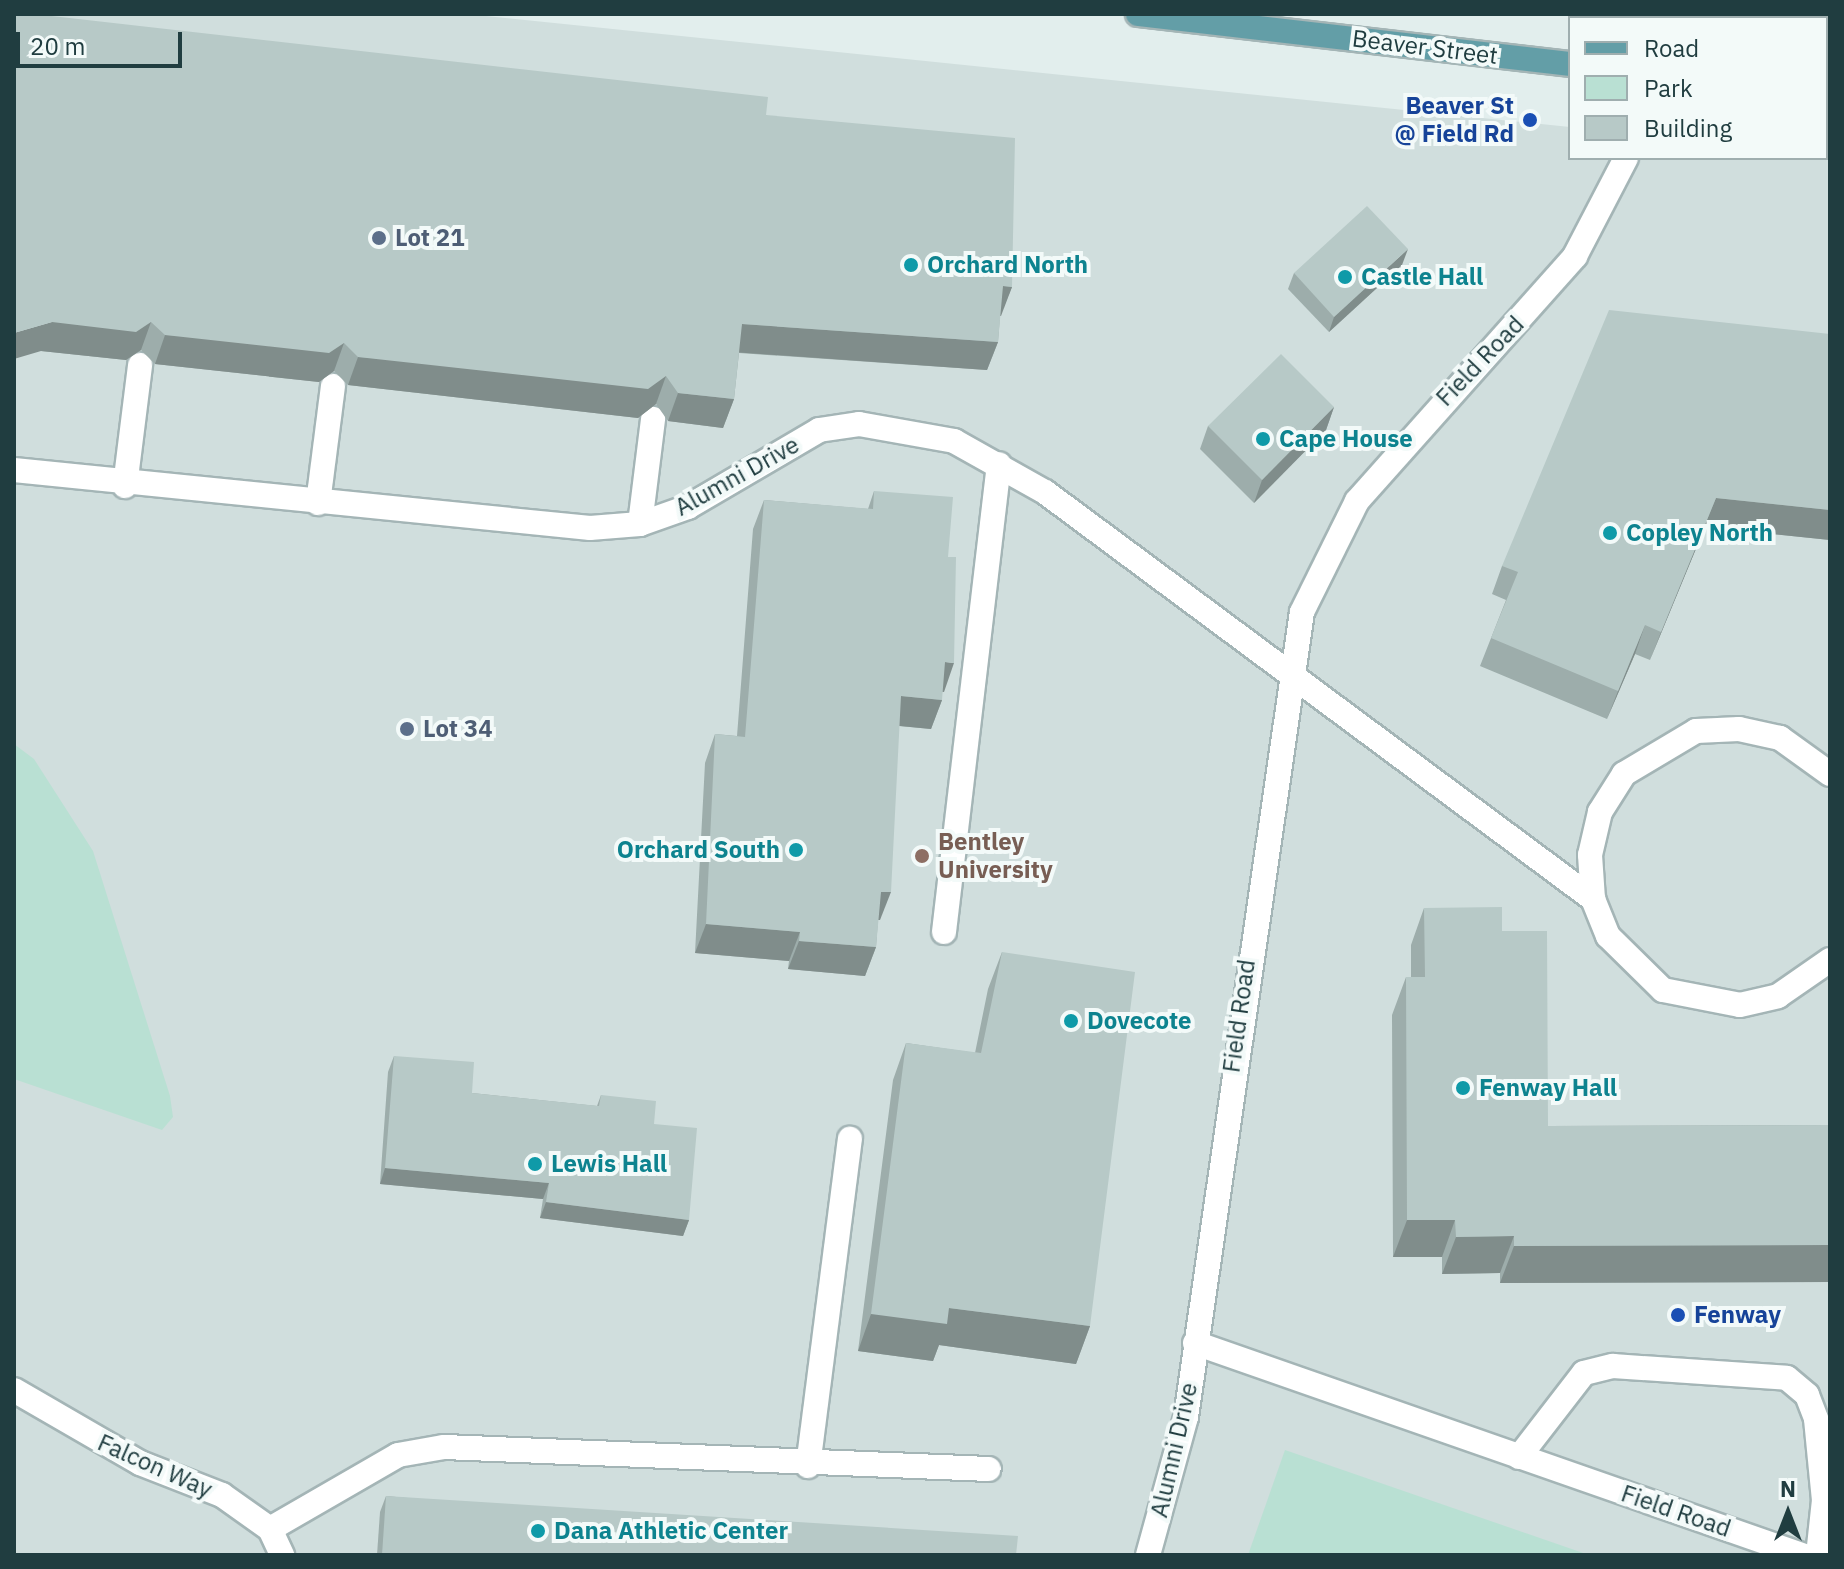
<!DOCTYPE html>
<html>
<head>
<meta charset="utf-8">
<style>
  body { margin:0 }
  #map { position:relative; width:1844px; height:1569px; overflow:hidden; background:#e2eeed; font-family:"IBM Plex Sans",sans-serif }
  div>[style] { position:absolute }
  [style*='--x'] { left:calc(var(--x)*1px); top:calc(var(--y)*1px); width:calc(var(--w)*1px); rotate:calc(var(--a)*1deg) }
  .built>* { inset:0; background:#d0dedd }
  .green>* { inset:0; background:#b9e0d3 }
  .roads { filter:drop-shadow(2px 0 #a4b5b6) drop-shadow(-2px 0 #a4b5b6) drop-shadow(0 2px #a4b5b6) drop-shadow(0 -2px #a4b5b6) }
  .minor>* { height:24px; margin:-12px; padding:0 12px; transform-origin:12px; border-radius:12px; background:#fff }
  .major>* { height:24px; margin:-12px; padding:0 12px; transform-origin:12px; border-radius:12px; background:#639ea7 }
  .wall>* { inset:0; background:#9dadab }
  .shaded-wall>* { inset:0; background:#808d8b }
  .building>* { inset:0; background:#b7c9c7 }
  .dots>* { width:22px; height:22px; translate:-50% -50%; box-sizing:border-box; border:4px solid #f3faf9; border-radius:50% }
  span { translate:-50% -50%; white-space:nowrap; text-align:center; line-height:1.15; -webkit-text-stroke:8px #f3faf9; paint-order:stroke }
  .street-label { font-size:24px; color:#203d40 }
  .transit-label { font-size:24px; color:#164399; font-weight:700 }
  .right { translate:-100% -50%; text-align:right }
  .left { translate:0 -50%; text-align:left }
  .service-label { font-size:24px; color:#4e5e75; font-weight:700 }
  .culture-label { font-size:24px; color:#0d838f; font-weight:700 }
  .education-label { font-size:24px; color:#785e54; font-weight:700 }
  .frame { position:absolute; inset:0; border:16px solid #203d40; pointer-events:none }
  .legend { position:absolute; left:1568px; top:16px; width:260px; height:144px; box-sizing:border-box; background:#f3faf9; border:2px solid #9faeaf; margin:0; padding:10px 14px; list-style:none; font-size:24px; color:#203d40 }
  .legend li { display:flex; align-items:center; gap:16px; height:40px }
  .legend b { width:40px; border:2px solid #9faeaf }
  .north { position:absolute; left:1748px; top:1473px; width:80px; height:80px; -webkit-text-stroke:6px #f3faf9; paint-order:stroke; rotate:0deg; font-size:22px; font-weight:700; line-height:32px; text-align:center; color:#203d40 }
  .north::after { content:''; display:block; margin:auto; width:28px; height:36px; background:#203d40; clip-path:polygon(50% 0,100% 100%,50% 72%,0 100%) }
  .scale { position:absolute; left:16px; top:32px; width:166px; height:36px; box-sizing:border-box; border:4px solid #203d40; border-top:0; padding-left:10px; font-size:24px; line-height:28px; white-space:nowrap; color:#203d40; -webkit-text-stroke:6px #f3faf9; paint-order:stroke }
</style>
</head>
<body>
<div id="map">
  <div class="built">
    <i style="clip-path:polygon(14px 14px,467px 14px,1570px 127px,1570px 158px,1830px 155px,1830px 1555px,14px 1555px)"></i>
  </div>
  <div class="green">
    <i style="clip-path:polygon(14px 744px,34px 759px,93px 851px,170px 1096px,173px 1117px,162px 1130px,14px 1079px)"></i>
    <i style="clip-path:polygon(1285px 1450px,1589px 1555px,1248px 1555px)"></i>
  </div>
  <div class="roads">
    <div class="minor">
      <i style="--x:14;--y:470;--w:579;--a:5.75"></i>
      <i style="--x:590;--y:528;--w:50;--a:-4.6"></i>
      <i style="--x:640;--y:524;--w:51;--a:-19.5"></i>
      <i style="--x:688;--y:507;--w:152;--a:-30.4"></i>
      <i style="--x:819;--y:430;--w:40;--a:-8.5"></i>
      <i style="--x:859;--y:424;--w:97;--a:10.1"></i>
      <i style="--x:954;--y:441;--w:104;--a:29.3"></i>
      <i style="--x:1045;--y:492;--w:683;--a:36.6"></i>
      <i style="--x:125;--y:486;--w:122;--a:-82.9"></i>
      <i style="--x:318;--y:503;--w:118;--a:-82.7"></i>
      <i style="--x:640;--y:524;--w:106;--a:-82.9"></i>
      <i style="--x:1830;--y:774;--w:62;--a:-144.2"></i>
      <i style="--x:1780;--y:738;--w:42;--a:-167.6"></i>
      <i style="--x:1739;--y:729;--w:43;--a:177.3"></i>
      <i style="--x:1696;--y:731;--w:84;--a:149.2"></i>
      <i style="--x:1624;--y:774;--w:45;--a:122.3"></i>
      <i style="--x:1600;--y:812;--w:44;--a:103.1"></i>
      <i style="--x:1590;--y:855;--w:44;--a:86.1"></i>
      <i style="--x:1593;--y:899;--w:40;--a:68"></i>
      <i style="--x:1608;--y:936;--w:77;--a:44.5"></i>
      <i style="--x:1663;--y:990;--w:78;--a:11"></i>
      <i style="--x:1740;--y:1005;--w:39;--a:-13"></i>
      <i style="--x:1778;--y:996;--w:63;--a:-34.7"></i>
      <i style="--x:944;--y:932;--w:471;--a:-83.3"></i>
      <i style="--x:1195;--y:1343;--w:643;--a:19.25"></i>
      <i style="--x:14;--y:1390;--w:146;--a:30.1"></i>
      <i style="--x:140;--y:1463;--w:88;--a:21.3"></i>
      <i style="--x:222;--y:1495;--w:59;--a:35.3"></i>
      <i style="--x:270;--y:1529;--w:29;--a:65"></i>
      <i style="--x:1519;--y:1457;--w:106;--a:-52.3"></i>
      <i style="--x:1584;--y:1373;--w:30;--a:-14"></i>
      <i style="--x:1613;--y:1366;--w:174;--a:3.9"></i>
      <i style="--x:1787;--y:1378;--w:26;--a:40"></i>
      <i style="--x:1807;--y:1395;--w:26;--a:69"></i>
      <i style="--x:1816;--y:1419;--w:81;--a:84.4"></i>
      <i style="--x:1824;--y:1500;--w:55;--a:96.2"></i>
      <i style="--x:808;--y:1466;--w:330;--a:-82.7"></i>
      <i style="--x:270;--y:1529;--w:148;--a:-30"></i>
      <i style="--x:398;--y:1455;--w:47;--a:-9.9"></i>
      <i style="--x:444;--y:1447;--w:545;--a:2.31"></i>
      <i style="--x:1148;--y:1555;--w:143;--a:-74.6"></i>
      <i style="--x:1186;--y:1417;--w:813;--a:-81.8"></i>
      <i style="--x:1302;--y:612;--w:124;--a:-63.6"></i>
      <i style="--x:1357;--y:501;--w:328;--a:-48.3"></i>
      <i style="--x:1575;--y:256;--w:110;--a:-62.5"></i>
    </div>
    <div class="major">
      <i style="--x:1138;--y:14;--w:435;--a:6.6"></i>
      <i style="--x:1826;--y:93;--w:4;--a:0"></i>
    </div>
  </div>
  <div class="wall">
    <i style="clip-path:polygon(766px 115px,1012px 287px,1000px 316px,998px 342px,987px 370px,739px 353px,734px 399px,723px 428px,668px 421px,656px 404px,638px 418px,348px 385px,334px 371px,319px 382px,155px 364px,141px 350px,126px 360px,41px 351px)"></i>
    <i style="clip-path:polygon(1402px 265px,1329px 332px,1288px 289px,1294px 273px)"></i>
    <i style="clip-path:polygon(1830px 334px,1830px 540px,1705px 527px,1650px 660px,1635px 654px,1607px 719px,1480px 666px,1506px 600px,1492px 594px,1502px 566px)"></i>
    <i style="clip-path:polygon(1334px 407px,1326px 430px,1254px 503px,1200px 449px,1208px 426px)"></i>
    <i style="clip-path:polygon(874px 491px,948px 557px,944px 692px,942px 691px,942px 700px,931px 729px,899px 726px,880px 920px,878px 920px,876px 947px,865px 976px,788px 969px,789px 961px,695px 953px,705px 763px,715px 734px,737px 736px,753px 529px,764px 500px,868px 509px)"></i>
    <i style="clip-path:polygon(1424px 908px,1502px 931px,1548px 1126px,1830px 1125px,1830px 1282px,1500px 1283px,1500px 1273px,1442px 1274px,1442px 1257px,1393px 1257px,1392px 1015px,1406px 977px,1411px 977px,1411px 945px)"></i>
    <i style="clip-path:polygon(1002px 952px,1090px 1326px,1076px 1364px,939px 1345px,933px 1361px,858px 1351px,893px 1080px,906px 1043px,975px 1053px,988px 989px)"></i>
    <i style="clip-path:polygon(394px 1056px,472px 1093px,597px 1106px,601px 1095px,654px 1124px,689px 1220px,683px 1236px,540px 1218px,543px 1199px,380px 1184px,388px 1072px)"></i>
    <i style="clip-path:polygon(386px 1496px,1016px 1555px,377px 1555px,380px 1512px)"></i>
  </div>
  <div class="shaded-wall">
    <i style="clip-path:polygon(1408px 249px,1402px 265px,1329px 332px,1334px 317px)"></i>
    <i style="clip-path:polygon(1003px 286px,1012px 287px,1001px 316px,993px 315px)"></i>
    <i style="clip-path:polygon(52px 322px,151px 322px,141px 350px,126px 360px,41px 351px,14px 359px,14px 333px)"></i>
    <i style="clip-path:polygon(742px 324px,998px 342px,987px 370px,732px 352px)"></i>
    <i style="clip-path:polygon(165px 335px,344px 343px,334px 371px,319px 382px,155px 364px)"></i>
    <i style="clip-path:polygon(358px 357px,666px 376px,656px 404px,638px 418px,348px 385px)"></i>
    <i style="clip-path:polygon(678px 393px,734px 399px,723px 428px,668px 421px)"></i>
    <i style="clip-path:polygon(1334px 407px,1326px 430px,1254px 503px,1262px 480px)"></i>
    <i style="clip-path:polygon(1716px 498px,1830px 510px,1830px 540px,1705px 527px,1650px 660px,1661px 632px)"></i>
    <i style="clip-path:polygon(1645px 625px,1635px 654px,1607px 719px,1618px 691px)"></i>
    <i style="clip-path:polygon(945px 662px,954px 663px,944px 692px,935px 691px)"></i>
    <i style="clip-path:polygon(901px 696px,942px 700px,931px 729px,890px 725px)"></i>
    <i style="clip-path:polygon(881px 892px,891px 892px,880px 920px,871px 920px)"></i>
    <i style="clip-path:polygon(706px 924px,800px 932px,789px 961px,695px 953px)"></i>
    <i style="clip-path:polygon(799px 941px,876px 947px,865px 976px,788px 969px)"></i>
    <i style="clip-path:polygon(385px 1168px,549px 1183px,543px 1199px,380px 1184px)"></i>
    <i style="clip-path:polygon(546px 1202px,689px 1220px,683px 1236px,540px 1218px)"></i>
    <i style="clip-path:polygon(1407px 1220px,1455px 1220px,1442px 1257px,1393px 1257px)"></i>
    <i style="clip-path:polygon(1514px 1236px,1500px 1273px,1442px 1274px,1456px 1237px)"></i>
    <i style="clip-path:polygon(1830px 1245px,1830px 1282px,1500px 1283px,1514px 1246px)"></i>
    <i style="clip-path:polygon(949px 1308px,1090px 1326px,1076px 1364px,939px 1345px,933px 1361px,858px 1351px,871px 1314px)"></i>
  </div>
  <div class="building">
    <i style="clip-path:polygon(14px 14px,34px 14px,768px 97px,766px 115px,1015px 138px,1012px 287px,1003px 286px,998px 342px,742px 324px,734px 399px,678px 393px,666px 376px,648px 389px,358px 357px,344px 343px,329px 353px,165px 335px,151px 322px,136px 332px,52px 322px,14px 333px)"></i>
    <i style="clip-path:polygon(1367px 206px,1408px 249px,1334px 317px,1294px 273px)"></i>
    <i style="clip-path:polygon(1609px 310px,1830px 334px,1830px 510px,1716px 498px,1661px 632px,1645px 625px,1618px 691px,1491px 638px,1518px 572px,1502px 566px)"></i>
    <i style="clip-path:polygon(1281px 354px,1334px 407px,1262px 480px,1208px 426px)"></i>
    <i style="clip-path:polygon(874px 491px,953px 497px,948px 557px,956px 557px,954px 663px,945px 662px,942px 700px,901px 696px,891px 892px,881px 892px,876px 947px,799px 941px,800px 932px,706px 924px,715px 734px,745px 737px,764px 500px,873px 509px)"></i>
    <i style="clip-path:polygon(1502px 907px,1502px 931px,1547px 931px,1548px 1126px,1830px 1125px,1830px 1245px,1514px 1246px,1514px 1236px,1456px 1237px,1455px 1220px,1407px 1220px,1406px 977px,1425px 977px,1424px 908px)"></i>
    <i style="clip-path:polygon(1002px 952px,1135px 972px,1090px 1326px,949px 1308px,947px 1324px,871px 1314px,906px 1043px,981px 1053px)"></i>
    <i style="clip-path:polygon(394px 1056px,474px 1062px,472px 1093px,599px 1106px,601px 1095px,656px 1101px,654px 1124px,697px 1128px,689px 1220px,546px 1202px,549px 1183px,385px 1168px)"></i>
    <i style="clip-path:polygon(386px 1496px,1018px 1536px,1016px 1555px,382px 1555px)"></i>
  </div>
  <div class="dots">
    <i style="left:1530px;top:120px;background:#1a4fb4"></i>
    <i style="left:379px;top:238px;background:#5c6f8a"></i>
    <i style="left:911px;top:265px;background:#0f9aa8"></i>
    <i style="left:1345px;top:277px;background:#0f9aa8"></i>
    <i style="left:1263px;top:439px;background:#0f9aa8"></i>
    <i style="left:1610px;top:533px;background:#0f9aa8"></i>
    <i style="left:407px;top:729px;background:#5c6f8a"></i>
    <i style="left:796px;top:850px;background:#0f9aa8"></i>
    <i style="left:922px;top:856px;background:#8d6e63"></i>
    <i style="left:1071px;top:1021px;background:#0f9aa8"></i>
    <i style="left:1463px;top:1088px;background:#0f9aa8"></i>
    <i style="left:535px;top:1164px;background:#0f9aa8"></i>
    <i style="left:1678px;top:1315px;background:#1a4fb4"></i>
    <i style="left:538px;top:1531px;background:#0f9aa8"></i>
  </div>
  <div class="street-label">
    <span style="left:1425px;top:47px;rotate:7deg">Beaver Street</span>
    <span style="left:1480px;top:361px;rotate:-46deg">Field Road</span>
    <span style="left:737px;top:476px;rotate:-29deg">Alumni Drive</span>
    <span style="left:1239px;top:1016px;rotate:-82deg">Field Road</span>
    <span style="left:1174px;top:1450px;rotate:-77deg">Alumni Drive</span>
    <span style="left:155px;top:1466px;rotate:24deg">Falcon Way</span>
    <span style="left:1676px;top:1511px;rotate:19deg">Field Road</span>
  </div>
  <div class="transit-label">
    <span class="right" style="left:1514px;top:120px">Beaver St<br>@ Field Rd</span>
    <span class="left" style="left:1694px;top:1315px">Fenway</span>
  </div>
  <div class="service-label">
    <span class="left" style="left:395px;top:238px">Lot 21</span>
    <span class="left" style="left:423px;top:729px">Lot 34</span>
  </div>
  <div class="culture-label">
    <span class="left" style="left:927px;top:265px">Orchard North</span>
    <span class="left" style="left:1361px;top:277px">Castle Hall</span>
    <span class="left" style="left:1279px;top:439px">Cape House</span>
    <span class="left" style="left:1626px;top:533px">Copley North</span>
    <span class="right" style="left:780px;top:850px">Orchard South</span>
    <span class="left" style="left:1087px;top:1021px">Dovecote</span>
    <span class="left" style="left:1479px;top:1088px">Fenway Hall</span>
    <span class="left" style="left:551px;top:1164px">Lewis Hall</span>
    <span class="left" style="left:554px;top:1531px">Dana Athletic Center</span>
  </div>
  <div class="education-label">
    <span class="left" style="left:938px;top:856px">Bentley<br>University</span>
  </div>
  <div class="frame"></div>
  <ul class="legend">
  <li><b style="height:10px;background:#639ea7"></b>Road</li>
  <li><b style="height:22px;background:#b9e0d3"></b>Park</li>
  <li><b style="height:22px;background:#b7c9c7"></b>Building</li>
  </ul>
  <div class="north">N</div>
  <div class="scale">20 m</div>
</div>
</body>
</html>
